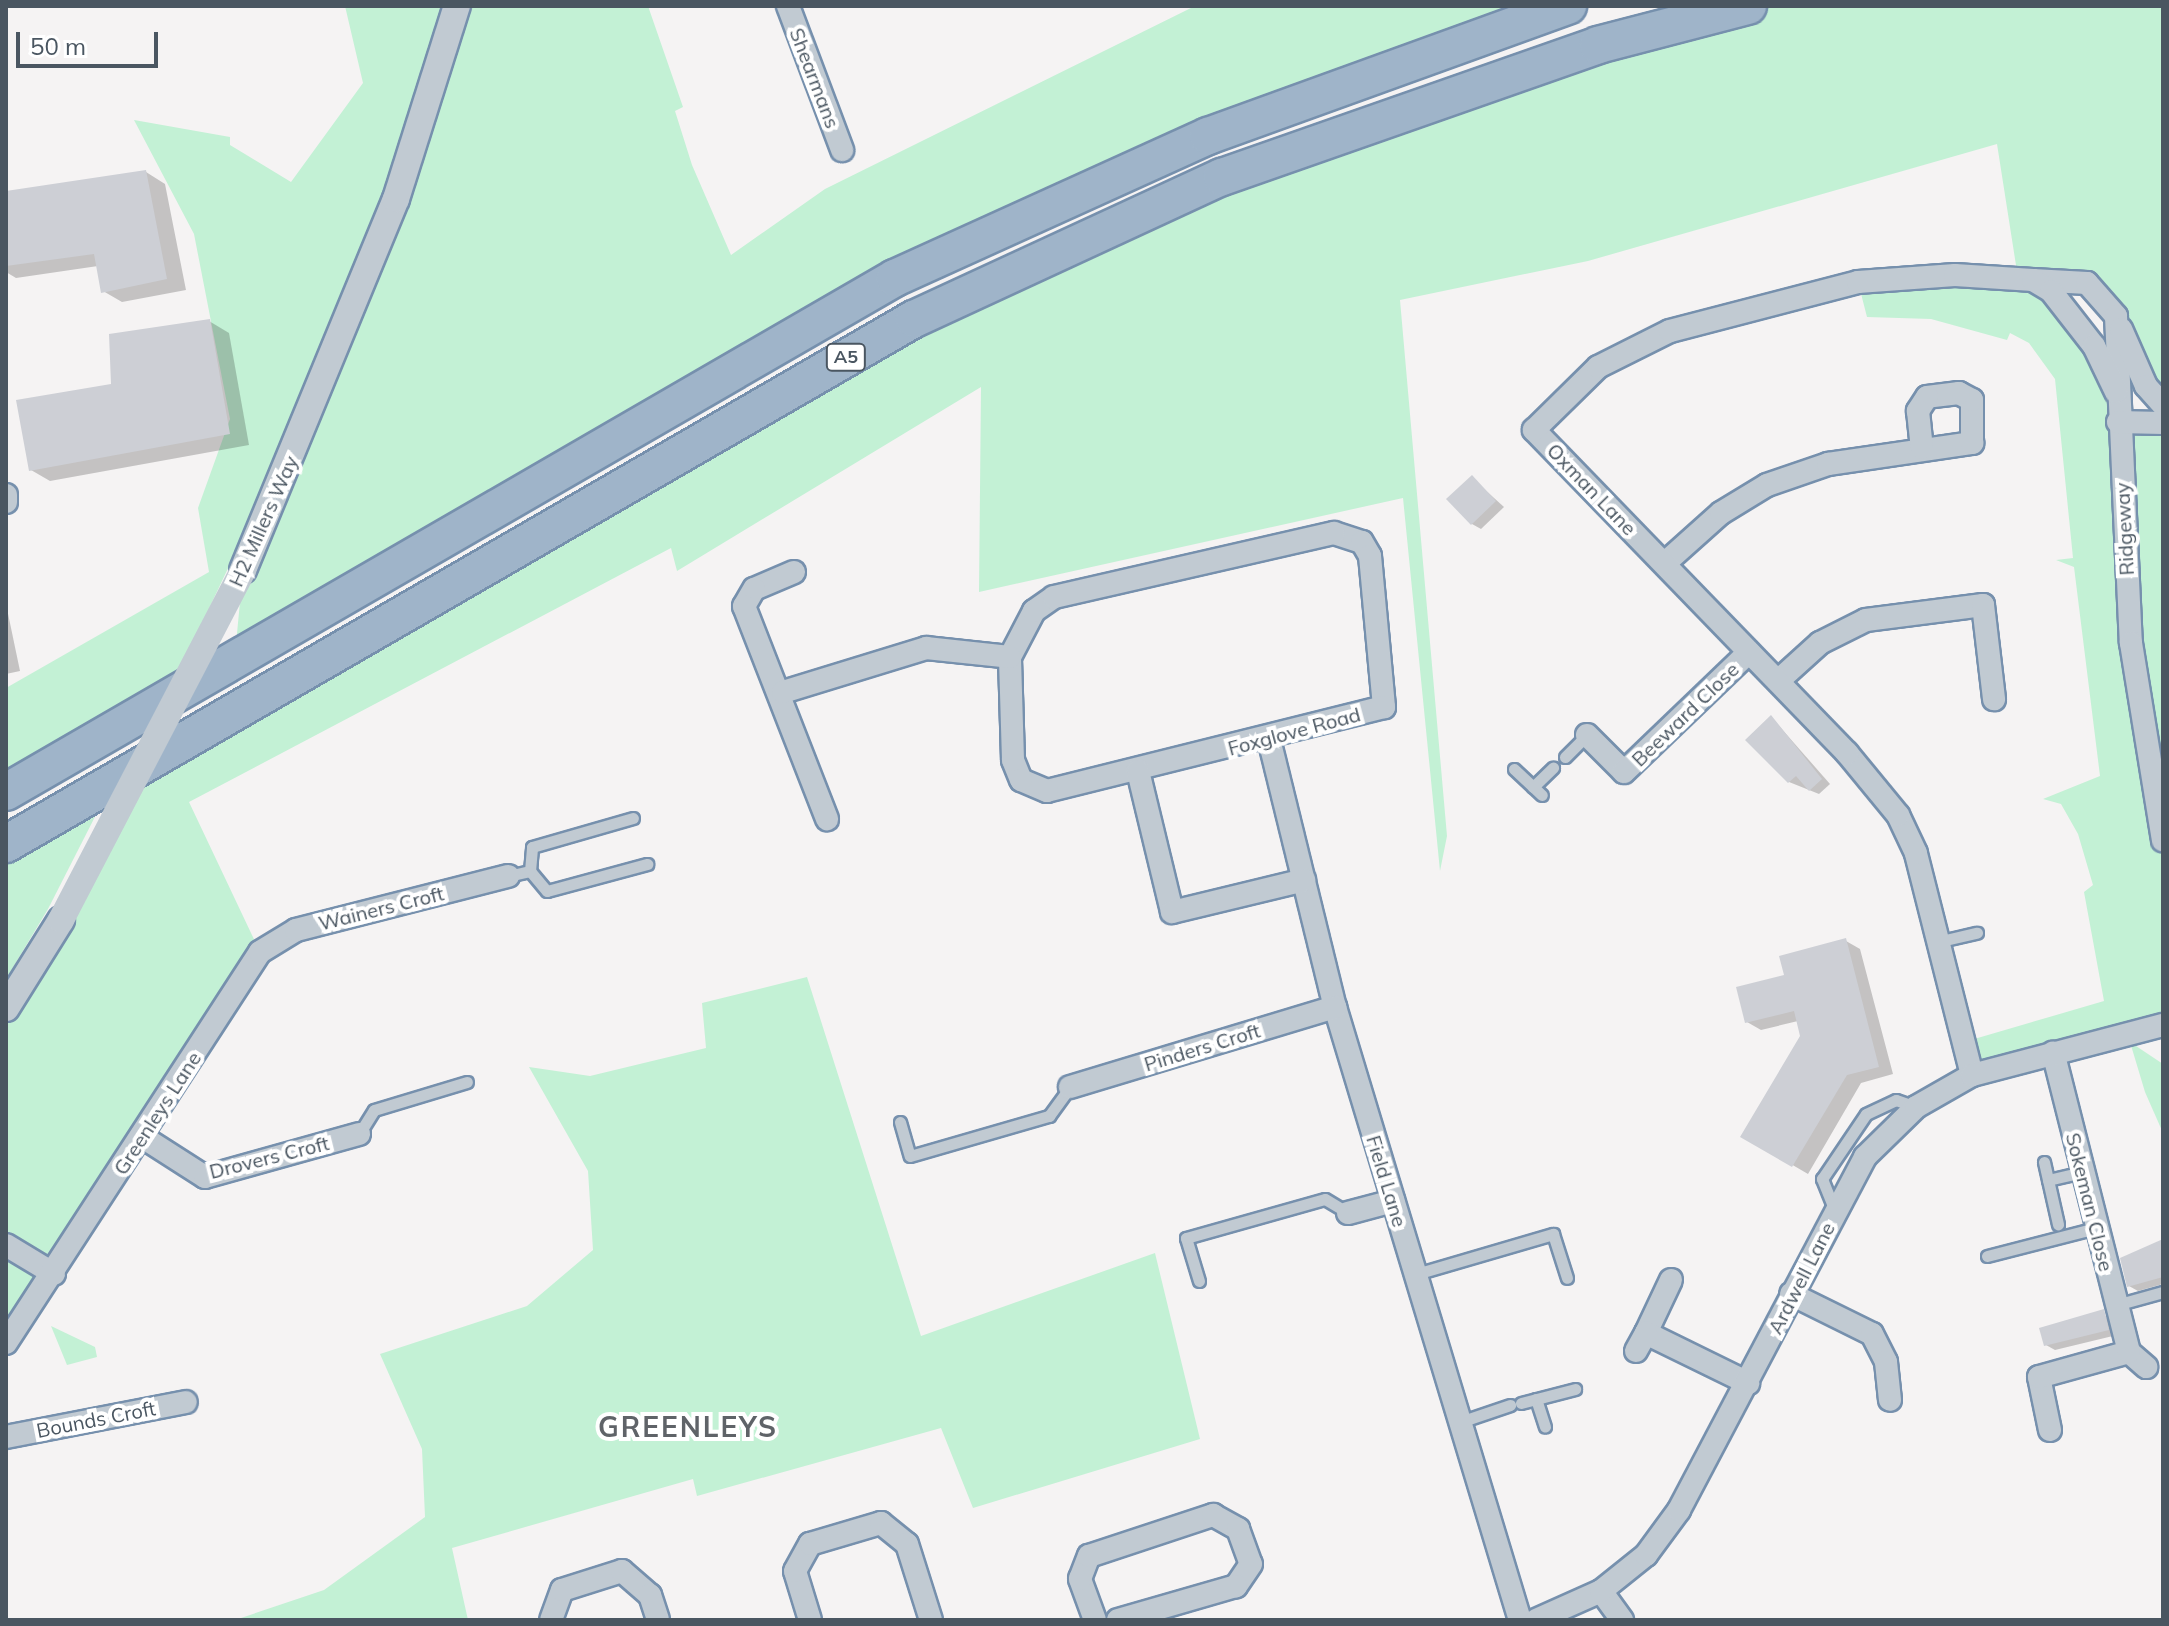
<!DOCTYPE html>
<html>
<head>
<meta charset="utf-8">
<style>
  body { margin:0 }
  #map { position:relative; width:2169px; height:1626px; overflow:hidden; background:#f5f3f3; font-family:Mulish,sans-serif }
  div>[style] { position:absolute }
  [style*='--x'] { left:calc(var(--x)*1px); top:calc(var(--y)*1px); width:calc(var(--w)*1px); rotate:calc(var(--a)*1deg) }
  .green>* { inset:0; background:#c3f1d5 }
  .shadow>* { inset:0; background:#0003 }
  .building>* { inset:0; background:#cdcfd5 }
  .roads { filter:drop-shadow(2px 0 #7690ad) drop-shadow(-2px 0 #7690ad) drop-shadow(0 2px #7690ad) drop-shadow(0 -2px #7690ad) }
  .service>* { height:11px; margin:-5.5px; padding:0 5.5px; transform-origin:5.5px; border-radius:5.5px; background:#c1cad2 }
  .minor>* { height:22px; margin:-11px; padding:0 11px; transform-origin:11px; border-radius:11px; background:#c1cad2 }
  .tertiary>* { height:26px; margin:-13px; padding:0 13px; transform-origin:13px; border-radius:13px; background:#c1cad2 }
  .trunk>* { height:36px; margin:-18px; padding:0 18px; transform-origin:18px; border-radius:18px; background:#9fb4c9 }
  .tertiary-bridge>* { height:26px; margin:-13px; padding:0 13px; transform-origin:13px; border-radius:13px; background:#c1cad2 }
  span { translate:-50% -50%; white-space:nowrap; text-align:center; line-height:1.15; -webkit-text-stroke:8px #fff; paint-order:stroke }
  .shield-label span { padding:2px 6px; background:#fff; border:2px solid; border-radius:6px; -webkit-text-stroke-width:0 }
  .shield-label { font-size:18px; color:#4a5661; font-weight:700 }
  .street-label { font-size:20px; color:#4a5661 }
  .district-label { font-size:28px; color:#5f6368; font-weight:700; letter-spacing:2px }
  .frame { position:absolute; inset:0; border:8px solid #4a5661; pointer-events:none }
  .scale { position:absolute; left:16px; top:32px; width:142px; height:36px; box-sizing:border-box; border:4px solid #4a5661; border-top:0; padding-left:10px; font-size:24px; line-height:28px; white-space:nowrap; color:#4a5661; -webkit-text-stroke:6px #fff; paint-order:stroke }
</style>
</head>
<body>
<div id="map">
  <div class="green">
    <i style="clip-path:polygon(345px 6px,648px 6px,683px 107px,675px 111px,692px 165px,731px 255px,825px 189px,1195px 6px,1568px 6px,895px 278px,236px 644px,243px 570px,256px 541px,231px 562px,167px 697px,6px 792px,6px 688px,209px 572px,198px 508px,230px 419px,194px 234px,134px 120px,230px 137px,230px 145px,291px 182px,363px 83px)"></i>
    <i style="clip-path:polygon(1748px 6px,2163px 6px,2163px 405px,2106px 298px,2035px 280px,2094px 346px,2118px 422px,2163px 423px,2163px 1025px,1972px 1075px,1964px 1042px,2104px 1001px,2084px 892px,2093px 885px,2078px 834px,2061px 804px,2043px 799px,2100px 776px,2074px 567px,2056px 560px,2073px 558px,2055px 379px,2029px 343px,2010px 333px,2007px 340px,1931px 319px,1867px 317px,1858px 282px,2018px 278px,1997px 144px,1588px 261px,1400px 300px,1447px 836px,1440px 871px,1403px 498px,979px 592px,981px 387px,677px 571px,671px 548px,189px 802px,260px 952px,6px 1343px,6px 1013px,163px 751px,505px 550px,1222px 177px)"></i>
    <i style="clip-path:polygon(103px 801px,48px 909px,6px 979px,6px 855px)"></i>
    <i style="clip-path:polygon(807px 977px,921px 1336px,1155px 1253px,1200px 1439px,973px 1508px,941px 1428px,697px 1496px,693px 1479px,452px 1548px,468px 1620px,235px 1620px,324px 1590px,425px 1517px,422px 1449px,380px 1354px,527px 1306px,593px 1250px,588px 1171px,529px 1067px,590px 1076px,706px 1048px,702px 1003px)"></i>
    <i style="clip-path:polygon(2130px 1042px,2163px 1064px,2163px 1133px,2145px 1092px)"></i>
    <i style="clip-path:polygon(51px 1326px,95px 1347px,97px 1357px,67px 1365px)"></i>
  </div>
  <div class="shadow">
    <i style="clip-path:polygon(146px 172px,165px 184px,186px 290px,122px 302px,103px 291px,98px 266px,16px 278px,6px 272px,6px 193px)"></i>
    <i style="clip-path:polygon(209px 321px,229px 333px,249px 445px,50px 481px,31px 470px)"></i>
    <i style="clip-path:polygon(1472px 478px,1504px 507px,1481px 529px,1472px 524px)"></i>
    <i style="clip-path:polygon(6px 604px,20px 671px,6px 674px)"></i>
    <i style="clip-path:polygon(1772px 718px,1830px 784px,1819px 794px,1789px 782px)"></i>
    <i style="clip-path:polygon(1846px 941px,1860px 949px,1893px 1074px,1861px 1083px,1808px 1174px,1743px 1136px,1802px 1037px,1798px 1021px,1761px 1030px,1747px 1022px,1787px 976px)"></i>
    <i style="clip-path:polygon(2163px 1242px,2163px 1284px,2138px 1291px,2129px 1286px)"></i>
    <i style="clip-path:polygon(2103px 1312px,2117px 1335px,2055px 1350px,2046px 1345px)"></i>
  </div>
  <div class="building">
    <i style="clip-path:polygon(146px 170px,167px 279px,101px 293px,94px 254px,6px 266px,6px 191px)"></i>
    <i style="clip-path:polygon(210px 319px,230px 434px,29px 471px,16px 400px,111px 384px,109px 334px)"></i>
    <i style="clip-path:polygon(1472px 475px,1496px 501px,1471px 525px,1446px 499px)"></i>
    <i style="clip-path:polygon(1771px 715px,1822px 779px,1809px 791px,1796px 776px,1788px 783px,1745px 740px)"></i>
    <i style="clip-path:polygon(1846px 938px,1879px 1067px,1847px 1075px,1792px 1167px,1740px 1137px,1800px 1036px,1794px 1011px,1745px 1023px,1736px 987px,1784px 975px,1779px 956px)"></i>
    <i style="clip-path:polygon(2163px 1239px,2163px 1277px,2127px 1287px,2120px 1258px)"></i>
    <i style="clip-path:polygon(2104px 1309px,2109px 1330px,2044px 1346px,2039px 1328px)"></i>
  </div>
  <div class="roads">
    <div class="service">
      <i style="--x:1565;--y:757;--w:31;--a:-45"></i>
      <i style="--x:1514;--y:769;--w:38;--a:43"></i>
      <i style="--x:1533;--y:787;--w:28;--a:-44"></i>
      <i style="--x:530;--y:871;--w:26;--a:50"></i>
      <i style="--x:547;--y:891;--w:104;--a:-15.1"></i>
      <i style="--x:508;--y:876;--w:23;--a:-13"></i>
      <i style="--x:530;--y:871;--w:24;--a:-85"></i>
      <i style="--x:532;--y:847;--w:105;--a:-16"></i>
      <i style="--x:1941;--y:941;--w:37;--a:-13"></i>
      <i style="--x:900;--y:1122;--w:35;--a:74"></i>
      <i style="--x:910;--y:1156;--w:145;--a:-16.1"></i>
      <i style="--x:1049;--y:1116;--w:36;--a:-54"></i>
      <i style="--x:359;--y:1134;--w:28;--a:-58"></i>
      <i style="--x:374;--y:1110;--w:97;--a:-16.8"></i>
      <i style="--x:2044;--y:1162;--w:64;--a:77.3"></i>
      <i style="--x:2048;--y:1180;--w:35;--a:-13"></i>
      <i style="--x:1835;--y:1211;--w:35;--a:-112"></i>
      <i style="--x:1822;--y:1179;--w:78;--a:-55.9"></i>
      <i style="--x:1866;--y:1114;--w:33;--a:-25"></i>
      <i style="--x:1896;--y:1100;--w:21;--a:19"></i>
      <i style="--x:1987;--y:1256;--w:113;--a:-14.4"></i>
      <i style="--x:1416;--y:1274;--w:143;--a:-16.3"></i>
      <i style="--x:1553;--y:1234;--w:46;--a:72.3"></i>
      <i style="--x:1199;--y:1281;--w:45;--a:-106.8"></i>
      <i style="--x:1186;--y:1238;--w:144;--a:-15.7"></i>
      <i style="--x:1325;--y:1199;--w:27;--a:31"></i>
      <i style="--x:2116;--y:1305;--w:49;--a:-15.5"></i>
      <i style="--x:1536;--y:1399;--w:29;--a:72"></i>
      <i style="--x:1521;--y:1403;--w:56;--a:-14.5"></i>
      <i style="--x:1460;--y:1422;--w:53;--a:-18.8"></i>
    </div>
    <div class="minor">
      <i style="--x:788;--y:6;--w:154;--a:69.4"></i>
      <i style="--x:2033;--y:280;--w:54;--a:3.2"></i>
      <i style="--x:2087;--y:283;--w:44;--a:48.7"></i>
      <i style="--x:2116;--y:316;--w:327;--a:87.4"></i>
      <i style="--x:2131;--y:643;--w:200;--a:80.8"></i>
      <i style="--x:2121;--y:329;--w:62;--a:66.3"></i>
      <i style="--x:2146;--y:386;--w:25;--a:48"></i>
      <i style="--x:2118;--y:422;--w:45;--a:1.3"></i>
      <i style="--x:6;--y:495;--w:7;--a:90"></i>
      <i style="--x:1334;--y:533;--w:29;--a:18"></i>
      <i style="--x:1362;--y:542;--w:16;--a:60"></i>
      <i style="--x:1370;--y:556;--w:152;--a:84.7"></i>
      <i style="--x:1384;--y:707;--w:347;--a:166"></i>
      <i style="--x:1047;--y:791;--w:28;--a:-157"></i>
      <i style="--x:1021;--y:780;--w:22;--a:-112"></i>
      <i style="--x:1013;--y:760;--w:103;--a:-91.7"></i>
      <i style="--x:1010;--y:657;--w:52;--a:-62.4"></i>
      <i style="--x:1034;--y:611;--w:24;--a:-35"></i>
      <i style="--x:1054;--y:597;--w:287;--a:-12.9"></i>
      <i style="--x:1665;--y:563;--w:75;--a:-41.8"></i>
      <i style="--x:1721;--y:513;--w:54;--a:-31.3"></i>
      <i style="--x:1767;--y:485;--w:65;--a:-19"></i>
      <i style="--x:1828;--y:464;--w:146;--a:-8.3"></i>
      <i style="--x:1972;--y:443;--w:43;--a:-90"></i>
      <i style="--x:1972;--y:400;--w:15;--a:-152"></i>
      <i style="--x:1959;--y:393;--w:32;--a:173"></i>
      <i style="--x:1927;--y:397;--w:17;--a:123"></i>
      <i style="--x:1918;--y:411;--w:37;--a:84"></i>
      <i style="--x:794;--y:572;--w:43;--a:157"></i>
      <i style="--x:754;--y:589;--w:20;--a:120"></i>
      <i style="--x:744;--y:606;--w:229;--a:68.7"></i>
      <i style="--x:1778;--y:681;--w:57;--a:-42.1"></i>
      <i style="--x:1820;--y:643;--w:51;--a:-26.6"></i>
      <i style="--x:1866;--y:620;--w:118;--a:-7.3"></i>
      <i style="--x:1983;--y:605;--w:95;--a:83.3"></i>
      <i style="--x:783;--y:692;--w:150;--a:-17.1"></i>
      <i style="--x:926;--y:648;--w:84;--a:6.1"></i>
      <i style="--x:1587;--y:735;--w:52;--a:45"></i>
      <i style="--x:1624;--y:772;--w:173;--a:-43.8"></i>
      <i style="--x:1269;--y:739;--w:276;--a:76.2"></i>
      <i style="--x:1335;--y:1007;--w:640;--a:73.21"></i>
      <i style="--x:1138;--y:771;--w:145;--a:76.4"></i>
      <i style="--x:1172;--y:912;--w:136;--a:-13.6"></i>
      <i style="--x:1972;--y:1075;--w:229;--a:-104.2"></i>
      <i style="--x:1916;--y:853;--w:42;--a:-115.3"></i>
      <i style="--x:1898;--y:815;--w:80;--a:-129.4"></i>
      <i style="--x:1847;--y:753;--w:450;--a:-134.1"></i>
      <i style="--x:1534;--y:430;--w:90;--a:-44.5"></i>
      <i style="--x:1598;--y:367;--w:80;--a:-26.6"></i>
      <i style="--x:1670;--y:331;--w:194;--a:-14.6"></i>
      <i style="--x:1858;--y:282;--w:97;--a:-4.1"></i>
      <i style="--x:1955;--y:275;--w:78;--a:3.7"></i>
      <i style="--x:2033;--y:280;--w:21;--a:31"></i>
      <i style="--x:2051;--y:291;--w:70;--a:52"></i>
      <i style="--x:2094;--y:346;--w:51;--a:64.4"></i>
      <i style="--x:1070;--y:1087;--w:277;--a:-16.8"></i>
      <i style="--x:141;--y:1136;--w:76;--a:32.6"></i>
      <i style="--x:205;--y:1177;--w:160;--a:-15.6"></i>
      <i style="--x:1348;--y:1213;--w:47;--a:-14.9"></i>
      <i style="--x:6;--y:1245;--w:56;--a:31.1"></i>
      <i style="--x:1671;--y:1280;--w:59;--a:115.3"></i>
      <i style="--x:1646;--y:1333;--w:114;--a:26.1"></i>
      <i style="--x:1791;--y:1294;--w:90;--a:26.3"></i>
      <i style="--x:1872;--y:1334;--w:31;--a:63"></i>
      <i style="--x:1886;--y:1362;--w:38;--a:84"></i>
      <i style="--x:6;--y:1343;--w:466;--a:-57"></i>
      <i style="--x:260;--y:952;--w:42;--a:-31.4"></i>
      <i style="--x:296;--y:930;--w:219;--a:-14.3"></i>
      <i style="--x:1636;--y:1351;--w:21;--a:-61"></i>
      <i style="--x:2129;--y:1352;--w:23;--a:41"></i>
      <i style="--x:2050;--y:1430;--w:54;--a:-101.7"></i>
      <i style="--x:2039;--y:1377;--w:93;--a:-15.5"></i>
      <i style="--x:2129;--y:1352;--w:309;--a:-104.2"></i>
      <i style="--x:6;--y:1437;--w:183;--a:-11"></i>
      <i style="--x:1601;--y:1591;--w:36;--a:54"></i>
      <i style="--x:551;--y:1620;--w:32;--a:-70"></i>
      <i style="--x:562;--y:1590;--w:63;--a:-17.6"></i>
      <i style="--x:622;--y:1571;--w:37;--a:41"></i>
      <i style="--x:650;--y:1595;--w:26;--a:72"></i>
      <i style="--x:810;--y:1620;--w:51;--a:-107"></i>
      <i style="--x:795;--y:1571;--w:31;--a:-61"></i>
      <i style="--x:810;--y:1544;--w:74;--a:-16.5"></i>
      <i style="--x:881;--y:1523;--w:33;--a:39"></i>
      <i style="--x:907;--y:1544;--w:80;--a:72.5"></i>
      <i style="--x:1095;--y:1620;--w:44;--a:-110.1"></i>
      <i style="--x:1080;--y:1579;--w:25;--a:-69"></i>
      <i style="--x:1089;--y:1556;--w:131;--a:-18.3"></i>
      <i style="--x:1213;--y:1515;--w:29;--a:29"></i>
      <i style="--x:1238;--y:1529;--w:37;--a:70"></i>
      <i style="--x:1251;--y:1564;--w:27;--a:124"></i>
      <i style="--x:1236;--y:1586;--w:123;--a:163.9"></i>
      <i style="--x:1536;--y:1620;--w:71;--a:-24"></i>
      <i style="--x:1601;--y:1591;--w:58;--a:-38.7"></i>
      <i style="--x:1646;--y:1555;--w:56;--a:-53.7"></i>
      <i style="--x:1679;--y:1510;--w:399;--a:-62.2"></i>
      <i style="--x:1865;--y:1157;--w:71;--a:-44.4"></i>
      <i style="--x:1916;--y:1107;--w:64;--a:-29.7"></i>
      <i style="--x:1972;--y:1075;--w:197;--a:-14.7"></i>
    </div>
    <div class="tertiary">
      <i style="--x:243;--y:570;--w:401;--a:-67.6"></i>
      <i style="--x:396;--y:199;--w:202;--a:-72.5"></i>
      <i style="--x:6;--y:1008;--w:104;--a:-58"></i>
    </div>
    <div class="trunk">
      <i style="--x:6;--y:792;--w:1027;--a:-30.04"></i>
      <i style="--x:895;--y:278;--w:344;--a:-24.4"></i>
      <i style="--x:1208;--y:136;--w:383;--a:-19.9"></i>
      <i style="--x:6;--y:844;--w:1049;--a:-30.04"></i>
      <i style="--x:914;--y:319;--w:339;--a:-24.8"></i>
      <i style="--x:1222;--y:177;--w:398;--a:-19.3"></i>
      <i style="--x:1598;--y:45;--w:155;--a:-14.6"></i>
    </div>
  </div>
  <div class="tertiary-bridge">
    <i style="--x:61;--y:920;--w:394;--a:-62.5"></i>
  </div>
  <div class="shield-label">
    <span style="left:846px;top:357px">A5</span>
  </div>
  <div class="street-label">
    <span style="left:815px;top:78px;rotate:69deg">Shearmans</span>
    <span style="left:1592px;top:489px;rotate:46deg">Oxman Lane</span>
    <span style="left:263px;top:521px;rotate:-66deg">H2 Millers Way</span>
    <span style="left:2124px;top:529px;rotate:-93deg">Ridgeway</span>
    <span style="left:1685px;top:714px;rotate:-44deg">Beeward Close</span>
    <span style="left:1294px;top:731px;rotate:-15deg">Foxglove Road</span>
    <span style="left:381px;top:908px;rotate:-14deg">Wainers Croft</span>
    <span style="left:1202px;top:1047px;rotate:-17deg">Pinders Croft</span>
    <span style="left:157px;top:1113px;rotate:-57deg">Greenleys Lane</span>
    <span style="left:269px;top:1157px;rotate:-14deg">Drovers Croft</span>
    <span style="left:1387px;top:1181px;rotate:73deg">Field Lane</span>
    <span style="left:2090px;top:1202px;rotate:76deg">Sokeman Close</span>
    <span style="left:1801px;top:1278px;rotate:-63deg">Ardwell Lane</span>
    <span style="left:96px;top:1419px;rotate:-11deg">Bounds Croft</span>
  </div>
  <div class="district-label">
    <span style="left:688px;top:1427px">GREENLEYS</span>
  </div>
  <div class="frame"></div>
  <div class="scale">50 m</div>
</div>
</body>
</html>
